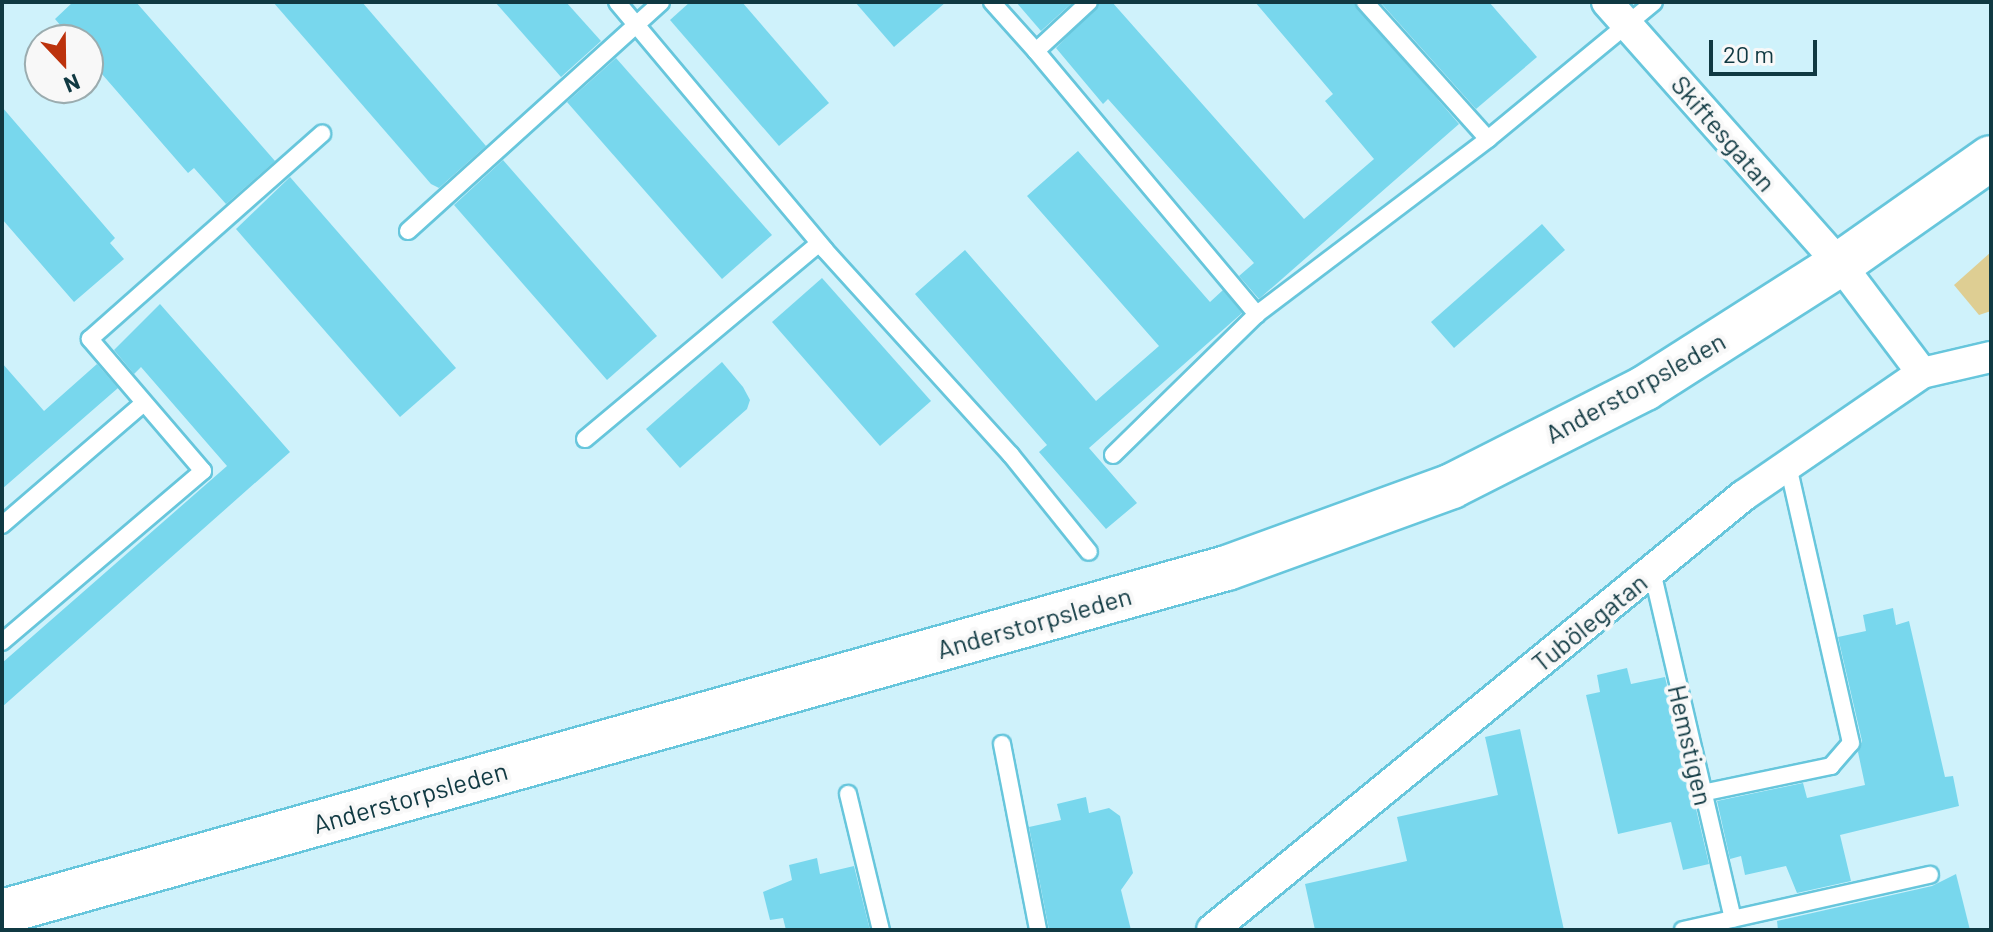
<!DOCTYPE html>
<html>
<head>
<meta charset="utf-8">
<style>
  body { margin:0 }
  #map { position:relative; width:1993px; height:932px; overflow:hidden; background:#cff2fb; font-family:Barlow,sans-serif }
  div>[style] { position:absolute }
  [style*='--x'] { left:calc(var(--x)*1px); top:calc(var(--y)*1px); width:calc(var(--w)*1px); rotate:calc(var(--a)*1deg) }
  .green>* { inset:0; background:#dece93 }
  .building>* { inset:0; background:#78d7ed }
  .roads { filter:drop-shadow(2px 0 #67c6dc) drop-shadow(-2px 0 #67c6dc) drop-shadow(0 2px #67c6dc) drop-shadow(0 -2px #67c6dc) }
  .lane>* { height:16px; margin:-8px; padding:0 8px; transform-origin:8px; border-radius:8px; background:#fff }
  .street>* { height:30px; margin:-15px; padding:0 15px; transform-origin:15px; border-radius:15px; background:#fff }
  .secondary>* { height:44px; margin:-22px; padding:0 22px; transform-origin:22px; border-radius:22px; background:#fff }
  span { translate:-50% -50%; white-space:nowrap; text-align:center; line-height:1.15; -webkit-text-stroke:8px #f8f8f8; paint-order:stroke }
  .street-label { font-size:26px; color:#103942 }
  .frame { position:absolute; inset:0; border:4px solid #103942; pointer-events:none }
  .north { position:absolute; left:24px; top:24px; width:80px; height:80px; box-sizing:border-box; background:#f8f8f8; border:2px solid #9bacaf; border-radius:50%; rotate:158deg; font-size:22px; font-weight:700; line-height:32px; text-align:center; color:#103942 }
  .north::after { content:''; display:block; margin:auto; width:28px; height:36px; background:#bc320c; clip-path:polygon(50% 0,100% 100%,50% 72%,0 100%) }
  .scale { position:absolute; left:1709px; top:40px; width:108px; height:36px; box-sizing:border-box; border:4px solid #103942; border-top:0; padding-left:10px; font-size:24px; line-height:28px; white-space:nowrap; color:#103942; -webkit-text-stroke:6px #f8f8f8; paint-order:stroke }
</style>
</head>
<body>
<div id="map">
  <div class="green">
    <i style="clip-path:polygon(1991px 252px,1991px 311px,1979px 315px,1954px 285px)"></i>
  </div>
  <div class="building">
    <i style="clip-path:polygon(73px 2px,136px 2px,275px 161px,226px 204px,194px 168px,188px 173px,88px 58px,88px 40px,73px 40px,55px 19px)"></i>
    <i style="clip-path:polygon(273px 2px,362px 2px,486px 146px,439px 188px,431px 184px)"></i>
    <i style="clip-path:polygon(495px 2px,566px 2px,601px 41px,561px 77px)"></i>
    <i style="clip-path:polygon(690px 2px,742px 2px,829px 103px,779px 146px,670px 20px)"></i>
    <i style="clip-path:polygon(855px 2px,946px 2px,894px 47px)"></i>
    <i style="clip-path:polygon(1016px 2px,1073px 2px,1041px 31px)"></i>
    <i style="clip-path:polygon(1100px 2px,1112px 2px,1304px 219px,1374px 159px,1325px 101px,1333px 94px,1255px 2px,1354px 2px,1459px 124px,1259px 299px,1239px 276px,1254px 263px,1108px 99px,1103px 104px,1056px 48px)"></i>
    <i style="clip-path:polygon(1380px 2px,1489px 2px,1537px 57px,1476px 109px)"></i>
    <i style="clip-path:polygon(616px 58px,772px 235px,722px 279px,567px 102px)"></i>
    <i style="clip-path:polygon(2px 107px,115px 238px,110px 243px,124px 259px,74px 302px,2px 219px)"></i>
    <i style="clip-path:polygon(1078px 151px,1210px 302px,1223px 290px,1242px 313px,1089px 448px,1137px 503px,1106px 529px,1039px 452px,1047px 445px,915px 294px,965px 250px,1096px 401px,1159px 346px,1027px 196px)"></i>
    <i style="clip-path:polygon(503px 160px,657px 336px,607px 380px,454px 205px)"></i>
    <i style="clip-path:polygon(290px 177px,456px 368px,400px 417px,236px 229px)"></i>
    <i style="clip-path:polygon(1542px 224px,1565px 250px,1454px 348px,1431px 322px)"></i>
    <i style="clip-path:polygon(822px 278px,931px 401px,880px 446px,772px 322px)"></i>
    <i style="clip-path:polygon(160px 304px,290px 452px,2px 707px,2px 663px,227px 466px,141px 367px,134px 374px,114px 350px)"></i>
    <i style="clip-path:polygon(722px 362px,743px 387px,750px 400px,747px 409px,680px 468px,646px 429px)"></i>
    <i style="clip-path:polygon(2px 363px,44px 411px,97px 364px,118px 388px,2px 489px)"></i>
    <i style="clip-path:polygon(1893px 608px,1896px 625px,1909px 621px,1945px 777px,1953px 776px,1959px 806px,1840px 835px,1851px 881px,1797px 893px,1786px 866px,1745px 875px,1741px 856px,1730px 859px,1717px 801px,1803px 783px,1807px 798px,1865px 785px,1858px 752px,1862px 741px,1838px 637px,1866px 631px,1863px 615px)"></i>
    <i style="clip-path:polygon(1627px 668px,1631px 684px,1665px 677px,1709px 864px,1683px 870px,1671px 822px,1618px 834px,1586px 695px,1600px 692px,1597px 675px)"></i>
    <i style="clip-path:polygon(1520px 729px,1564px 930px,1315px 930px,1305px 884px,1407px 861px,1397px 817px,1498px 795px,1485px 737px)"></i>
    <i style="clip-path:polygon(1086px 797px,1089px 813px,1109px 808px,1120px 816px,1133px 873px,1121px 890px,1131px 930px,1049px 930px,1029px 827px,1061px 820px,1057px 804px)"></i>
    <i style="clip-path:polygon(817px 858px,820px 874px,854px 866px,870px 930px,786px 930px,783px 918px,770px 920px,763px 892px,792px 880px,789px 865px)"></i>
    <i style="clip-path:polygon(1956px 874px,1970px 930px,1778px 930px,1777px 921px,1932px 886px)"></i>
  </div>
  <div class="roads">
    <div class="lane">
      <i style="--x:617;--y:2;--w:324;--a:50"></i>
      <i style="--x:825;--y:250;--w:277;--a:47.8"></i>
      <i style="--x:1011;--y:455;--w:124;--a:51.2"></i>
      <i style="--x:992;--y:2;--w:66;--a:48.1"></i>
      <i style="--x:1036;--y:51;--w:72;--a:-42.8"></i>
      <i style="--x:1365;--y:2;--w:184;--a:48.1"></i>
      <i style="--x:1036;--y:51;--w:344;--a:50"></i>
      <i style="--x:408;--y:231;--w:341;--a:-42.1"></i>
      <i style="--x:585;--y:439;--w:305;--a:-39.9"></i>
      <i style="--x:1113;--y:455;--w:202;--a:-44.4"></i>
      <i style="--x:1257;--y:314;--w:290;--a:-37.1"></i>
      <i style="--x:1488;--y:139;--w:215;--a:-39.5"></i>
      <i style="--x:2;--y:525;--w:187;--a:-40.7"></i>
      <i style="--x:1652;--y:571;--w:357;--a:76.9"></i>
      <i style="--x:2;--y:642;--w:264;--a:-40.4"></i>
      <i style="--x:203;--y:471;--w:174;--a:-130.6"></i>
      <i style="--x:90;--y:339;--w:310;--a:-41.5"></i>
      <i style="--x:1002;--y:744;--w:189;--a:79"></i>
      <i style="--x:1702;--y:793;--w:132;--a:-11.8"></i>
      <i style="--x:1831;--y:766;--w:30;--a:-49"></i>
      <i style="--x:1851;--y:743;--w:285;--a:-102.8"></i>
      <i style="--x:848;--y:794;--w:140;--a:76.4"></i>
      <i style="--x:1683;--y:930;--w:253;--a:-12.6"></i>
    </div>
    <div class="street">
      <i style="--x:1607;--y:2;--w:351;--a:48.4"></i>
      <i style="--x:1840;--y:264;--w:136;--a:53"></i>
      <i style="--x:1212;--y:930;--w:686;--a:-39.26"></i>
      <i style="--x:1743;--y:496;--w:217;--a:-34.5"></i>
      <i style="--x:1922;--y:373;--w:71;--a:-13.1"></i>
    </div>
    <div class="secondary">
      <i style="--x:2;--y:912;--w:1272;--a:-15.69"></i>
      <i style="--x:1227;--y:568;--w:239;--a:-20"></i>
      <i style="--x:1452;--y:486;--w:216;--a:-26.9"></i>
      <i style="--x:1645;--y:388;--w:231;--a:-32.5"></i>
      <i style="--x:1840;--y:264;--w:184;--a:-35.1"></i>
    </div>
  </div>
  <div class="street-label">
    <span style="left:1724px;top:133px;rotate:49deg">Skiftesgatan</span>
    <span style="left:1635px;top:387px;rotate:-29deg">Anderstorpsleden</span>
    <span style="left:1034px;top:622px;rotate:-16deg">Anderstorpsleden</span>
    <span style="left:1589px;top:622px;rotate:-39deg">Tubölegatan</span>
    <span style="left:1691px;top:745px;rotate:77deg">Hemstigen</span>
    <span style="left:410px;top:797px;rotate:-16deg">Anderstorpsleden</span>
  </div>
  <div class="frame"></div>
  <div class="north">N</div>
  <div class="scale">20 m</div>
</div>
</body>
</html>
